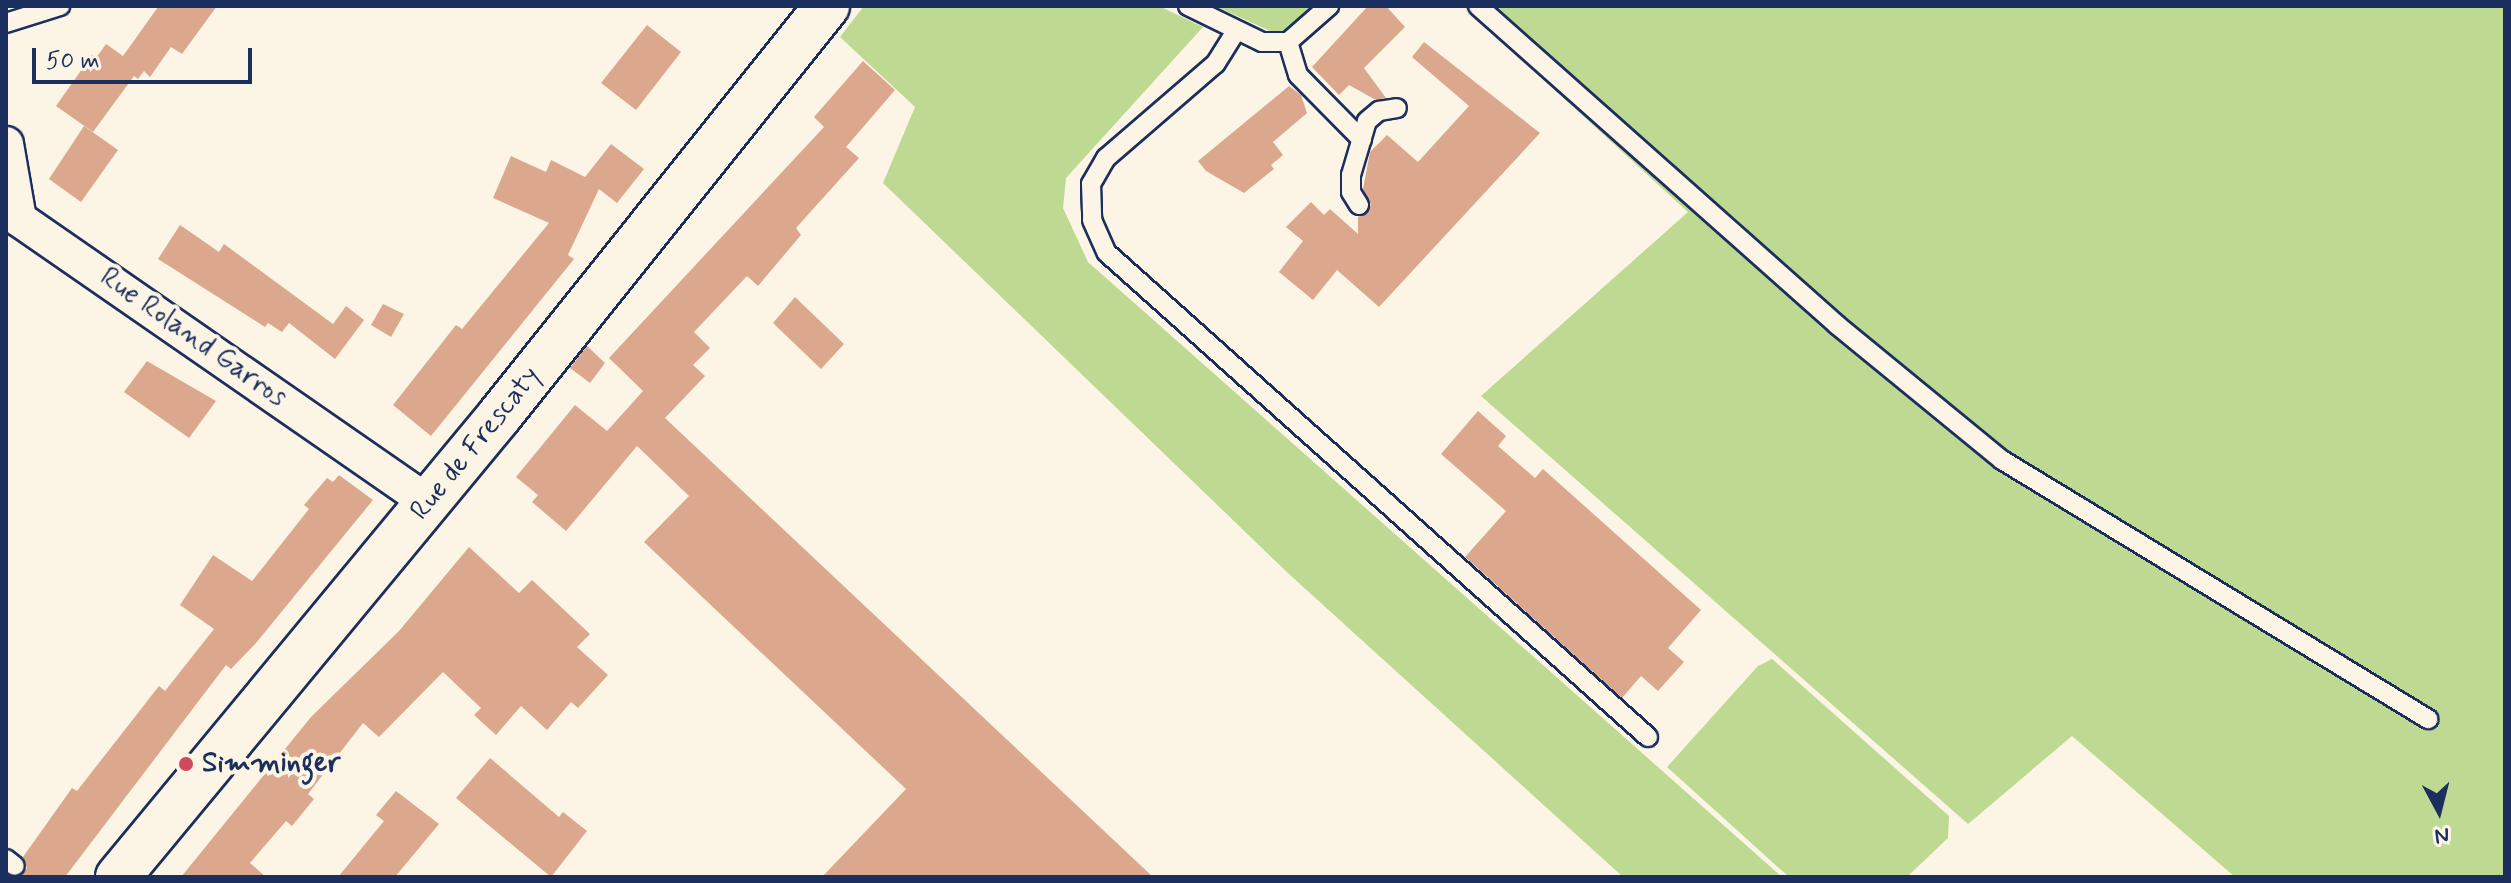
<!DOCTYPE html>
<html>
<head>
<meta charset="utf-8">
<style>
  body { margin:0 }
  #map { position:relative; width:2511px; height:883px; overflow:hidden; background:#fcf5e5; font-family:Mynerve,sans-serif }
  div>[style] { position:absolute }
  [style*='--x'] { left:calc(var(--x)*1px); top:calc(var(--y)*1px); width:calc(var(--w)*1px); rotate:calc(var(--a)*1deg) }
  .green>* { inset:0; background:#bed991 }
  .building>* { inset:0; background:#dba88e }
  .roads { filter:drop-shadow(2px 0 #1b2f5e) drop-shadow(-2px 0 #1b2f5e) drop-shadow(0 2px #1b2f5e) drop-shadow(0 -2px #1b2f5e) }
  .lane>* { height:18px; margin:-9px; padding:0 9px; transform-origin:9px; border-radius:9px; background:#fcf5e5 }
  .street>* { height:34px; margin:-17px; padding:0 17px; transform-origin:17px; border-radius:17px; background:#fcf5e5 }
  .secondary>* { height:44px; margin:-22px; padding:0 22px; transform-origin:22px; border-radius:22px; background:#fcf5e5 }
  .dots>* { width:22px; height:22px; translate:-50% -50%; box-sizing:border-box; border:4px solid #fcf5e5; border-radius:50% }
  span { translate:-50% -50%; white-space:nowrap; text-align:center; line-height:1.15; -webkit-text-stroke:8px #fcf5e5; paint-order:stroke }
  .street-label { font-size:28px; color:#1b2f5e }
  .poi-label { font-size:28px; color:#1b2f5e; font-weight:700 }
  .left { translate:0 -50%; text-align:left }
  .frame { position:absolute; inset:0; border:8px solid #1b2f5e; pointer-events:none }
  .north { position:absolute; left:2399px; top:771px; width:80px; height:80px; -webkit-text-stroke:6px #fcf5e5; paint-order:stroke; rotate:173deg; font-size:22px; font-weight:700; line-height:32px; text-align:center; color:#1b2f5e }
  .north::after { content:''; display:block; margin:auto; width:28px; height:36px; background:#1b2f5e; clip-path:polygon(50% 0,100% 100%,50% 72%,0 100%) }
  .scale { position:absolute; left:32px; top:48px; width:220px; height:36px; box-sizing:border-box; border:4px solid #1b2f5e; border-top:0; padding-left:10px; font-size:24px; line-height:28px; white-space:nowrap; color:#1b2f5e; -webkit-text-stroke:6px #fcf5e5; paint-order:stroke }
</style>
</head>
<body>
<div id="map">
  <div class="green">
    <i style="clip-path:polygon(864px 6px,1159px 6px,1203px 27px,1066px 178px,1063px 208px,1088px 262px,1782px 877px,1623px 877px,1290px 575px,883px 183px,915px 107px,840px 37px)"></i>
    <i style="clip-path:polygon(1215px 6px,1340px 6px,1297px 43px)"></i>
    <i style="clip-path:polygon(1463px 6px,2505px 6px,2505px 877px,2235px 877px,2072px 736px,1968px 824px,1481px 396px,1688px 212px)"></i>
    <i style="clip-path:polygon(1772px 659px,1949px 816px,1948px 838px,1907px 877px,1789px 877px,1667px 767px,1758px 666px)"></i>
  </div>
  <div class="building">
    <i style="clip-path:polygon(165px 6px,217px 6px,182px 54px,171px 47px,150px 77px,144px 71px,138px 79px,134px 76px,93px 132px,56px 106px,92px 55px,96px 58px,106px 44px,123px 56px,158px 7px)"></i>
    <i style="clip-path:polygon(1368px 6px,1386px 6px,1405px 27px,1364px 68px,1386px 98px,1376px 100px,1349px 85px,1339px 95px,1312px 67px)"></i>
    <i style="clip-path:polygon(647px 25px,681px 52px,636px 110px,601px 83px)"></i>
    <i style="clip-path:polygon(1424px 42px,1540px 133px,1379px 307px,1337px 270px,1313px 300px,1279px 272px,1303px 241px,1286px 227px,1311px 202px,1324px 215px,1330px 209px,1358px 234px,1358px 217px,1371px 205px,1363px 189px,1370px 152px,1387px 135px,1418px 162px,1469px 106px,1412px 57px)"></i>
    <i style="clip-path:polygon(863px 61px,895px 90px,846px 147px,859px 158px,796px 228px,801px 235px,758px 286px,747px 276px,694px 332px,710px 348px,693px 365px,705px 376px,665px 418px,1153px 877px,822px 877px,906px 789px,644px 542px,689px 496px,637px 446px,566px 531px,532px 502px,538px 495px,516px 477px,575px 405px,607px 431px,643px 391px,609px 358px,824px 127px,814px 117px)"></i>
    <i style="clip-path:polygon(1289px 86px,1301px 95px,1307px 113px,1273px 142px,1283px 155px,1271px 165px,1274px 169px,1244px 193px,1206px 171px,1198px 161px)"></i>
    <i style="clip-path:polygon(84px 126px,118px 150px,81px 202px,49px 179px)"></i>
    <i style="clip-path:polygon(611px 144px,644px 169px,617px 203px,599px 189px,568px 255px,574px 259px,431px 436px,393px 405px,456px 325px,462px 329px,549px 223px,493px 198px,511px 156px,546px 172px,551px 160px,585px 177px)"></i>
    <i style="clip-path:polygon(180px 225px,219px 252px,224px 244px,333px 324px,346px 306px,364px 320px,335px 359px,289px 323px,282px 332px,268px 323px,265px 327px,158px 259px)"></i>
    <i style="clip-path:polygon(795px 297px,844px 344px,821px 369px,773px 323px)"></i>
    <i style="clip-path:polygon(383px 304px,404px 314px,391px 337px,371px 325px)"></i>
    <i style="clip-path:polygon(587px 346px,605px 363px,590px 383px,570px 368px)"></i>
    <i style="clip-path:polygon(147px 361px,216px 401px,189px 438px,124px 392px)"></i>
    <i style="clip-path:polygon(1478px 411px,1506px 436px,1498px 446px,1535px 478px,1543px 469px,1701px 610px,1668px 648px,1684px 662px,1658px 691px,1641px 676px,1622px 698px,1465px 557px,1506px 511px,1441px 454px)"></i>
    <i style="clip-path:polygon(339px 475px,373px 500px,256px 643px,231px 669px,226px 665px,65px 877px,20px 877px,27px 868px,23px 857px,72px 788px,77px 791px,159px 686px,165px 691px,214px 629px,180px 605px,213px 555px,252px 581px,309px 509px,304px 505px,327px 478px,333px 482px)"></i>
    <i style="clip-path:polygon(469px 547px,519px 593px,532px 580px,590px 634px,577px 647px,608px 675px,578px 708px,571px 702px,547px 730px,521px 706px,496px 735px,474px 715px,481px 708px,443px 672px,379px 737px,363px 723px,308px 794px,314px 799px,292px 826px,286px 821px,250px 863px,266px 877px,181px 877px,311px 717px,399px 631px)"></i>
    <i style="clip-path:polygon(490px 758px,559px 817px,563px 812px,587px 831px,551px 877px,456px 798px)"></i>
    <i style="clip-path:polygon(396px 791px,439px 824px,395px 877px,338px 877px,384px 821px,376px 815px)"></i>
  </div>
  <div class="roads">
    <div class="lane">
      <i style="--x:1188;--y:6;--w:82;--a:25.9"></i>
      <i style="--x:1262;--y:42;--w:26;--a:0"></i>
      <i style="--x:1288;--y:42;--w:55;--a:-41.3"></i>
      <i style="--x:1478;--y:6;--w:480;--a:41.6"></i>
      <i style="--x:1837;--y:325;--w:213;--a:39.3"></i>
      <i style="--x:2002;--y:460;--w:499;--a:31.3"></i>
      <i style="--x:6;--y:23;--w:57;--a:-17.5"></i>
      <i style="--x:1236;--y:31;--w:39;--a:122"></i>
      <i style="--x:1215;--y:64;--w:144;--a:139.2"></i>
      <i style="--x:1106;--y:158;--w:30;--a:120"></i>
      <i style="--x:1091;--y:184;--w:36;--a:88"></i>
      <i style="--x:1092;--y:220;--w:36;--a:66"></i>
      <i style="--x:1107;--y:253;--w:726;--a:41.82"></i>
      <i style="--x:1288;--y:42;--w:34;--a:73"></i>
      <i style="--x:1298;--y:75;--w:91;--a:45.4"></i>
      <i style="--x:1359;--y:205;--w:15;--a:-122"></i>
      <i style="--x:1351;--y:192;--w:17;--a:-90"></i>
      <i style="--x:1351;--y:175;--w:56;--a:-73.5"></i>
      <i style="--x:1367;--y:121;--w:16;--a:-40"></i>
      <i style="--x:1379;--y:111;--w:18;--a:-9"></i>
      <i style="--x:6;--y:859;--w:11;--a:38"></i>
    </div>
    <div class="street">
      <i style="--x:6;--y:144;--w:76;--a:80.2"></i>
      <i style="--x:19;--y:219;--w:497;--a:34.7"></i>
    </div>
    <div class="secondary">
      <i style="--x:118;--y:877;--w:599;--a:-50.41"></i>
      <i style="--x:500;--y:415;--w:524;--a:-51.36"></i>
    </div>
  </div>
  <div class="dots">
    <i style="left:186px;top:764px;background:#d1495b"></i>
  </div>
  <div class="street-label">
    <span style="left:193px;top:338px;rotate:35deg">Rue Roland Garros</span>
    <span style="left:476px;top:444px;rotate:-51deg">Rue de Frescaty</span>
  </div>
  <div class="poi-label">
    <span class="left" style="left:202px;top:764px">Simminger</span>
  </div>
  <div class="frame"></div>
  <div class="north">N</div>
  <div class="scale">50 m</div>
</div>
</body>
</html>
